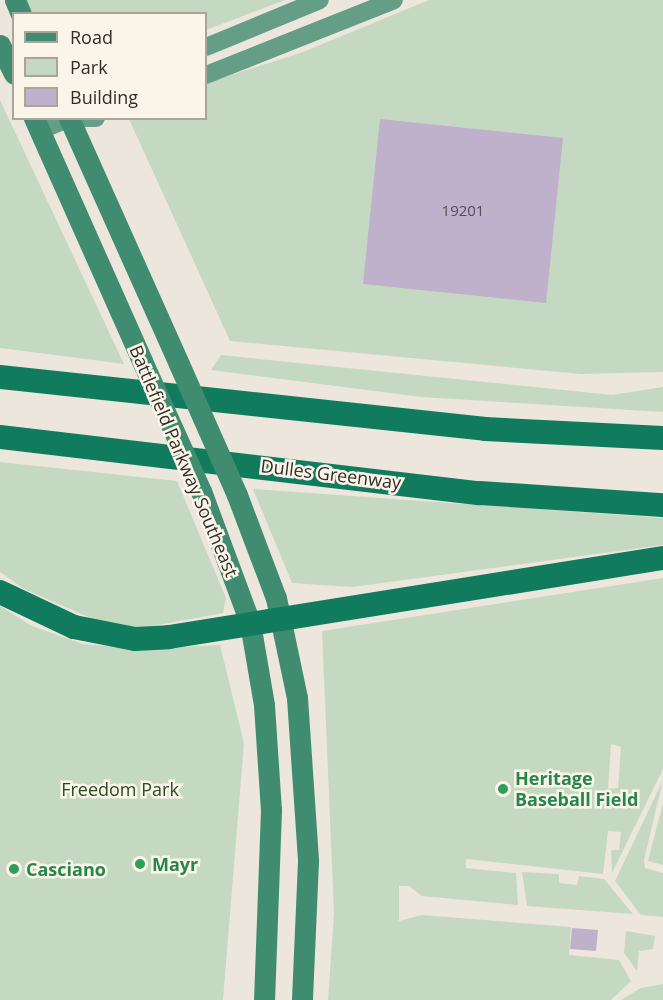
<!DOCTYPE html>
<html>
<head>
<meta charset="utf-8">
<style>
  body { margin:0 }
  #map { position:relative; width:663px; height:1000px; overflow:hidden; background:#ede6dc; font-family:"Open Sans",sans-serif }
  div>[style] { position:absolute }
  [style*='--x'] { left:calc(var(--x)*1px); top:calc(var(--y)*1px); width:calc(var(--w)*1px); rotate:calc(var(--a)*1deg) }
  .green>* { inset:0; background:#c5d9c2 }
  .building>* { inset:0; background:#bfb0cc }
  .secondary>* { height:18px; margin:-9px; padding:0 9px; transform-origin:9px; border-radius:9px; background:#649e87 }
  .primary>* { height:21px; margin:-10.5px; padding:0 10.5px; transform-origin:10.5px; border-radius:10.5px; background:#408c70 }
  .highway>* { height:24px; margin:-12px; padding:0 12px; transform-origin:12px; border-radius:12px; background:#107c5d }
  .primary-bridge>* { height:21px; margin:-10.5px; padding:0 10.5px; transform-origin:10.5px; border-radius:10.5px; background:#408c70 }
  .dots>* { width:16px; height:16px; translate:-50% -50%; box-sizing:border-box; border:3px solid #fbf4e9; border-radius:50% }
  span { translate:-50% -50%; white-space:nowrap; text-align:center; line-height:1.15; -webkit-text-stroke:5px #fbf4e9; paint-order:stroke }
  .number-label { font-size:15px; color:#544e52 }
  .number-label span { -webkit-text-stroke-width:0 }
  .street-label { font-size:18px; color:#302d29 }
  .leisure-label { font-size:18px; color:#27864d; font-weight:700 }
  .left { translate:0 -50%; text-align:left }
  .park-label { font-size:18px; color:#284924 }
  .legend { position:absolute; left:12px; top:12px; width:195px; height:108px; box-sizing:border-box; background:#fbf4e9; border:2px solid #aaa49c; margin:0; padding:8px 10px; list-style:none; font-size:18px; color:#302d29 }
  .legend li { display:flex; align-items:center; gap:12px; height:30px }
  .legend b { width:30px; border:2px solid #aaa49c }
</style>
</head>
<body>
<div id="map">
  <div class="green">
    <i style="clip-path:polygon(24px 0,285px 0,206px 30px,206px 14px,30px 13px)"></i>
    <i style="clip-path:polygon(429px 0,663px 0,663px 372px,581px 374px,230px 341px,129px 119px,206px 118px,206px 83px,303px 52px)"></i>
    <i style="clip-path:polygon(0 100px,124px 364px,0 348px)"></i>
    <i style="clip-path:polygon(221px 355px,612px 395px,663px 387px,663px 412px,421px 397px,211px 370px)"></i>
    <i style="clip-path:polygon(0 462px,177px 481px,226px 598px,223px 613px,142px 628px,100px 622px,24px 589px,0 572px)"></i>
    <i style="clip-path:polygon(253px 489px,663px 518px,663px 545px,352px 587px,292px 583px)"></i>
    <i style="clip-path:polygon(evenodd,663px 578px,663px 769px,612px 873px,611px 850px,619px 850px,621px 832px,608px 831px,603px 874px,466px 859px,466px 868px,516px 873px,518px 905px,422px 896px,409px 886px,399px 886px,399px 921px,422px 915px,571px 927px,569px 955px,619px 960px,631px 981px,611px 1000px,328px 1000px,334px 913px,322px 631px,663px 578px,611px 744px,621px 747px,618px 788px,608px 789px,611px 744px)"></i>
    <i style="clip-path:polygon(0 606px,32px 626px,83px 644px,141px 649px,220px 645px,244px 743px,223px 1000px,0 1000px)"></i>
    <i style="clip-path:polygon(663px 780px,644px 860px,645px 868px,663px 873px,663px 917px,641px 915px,615px 881px)"></i>
    <i style="clip-path:polygon(663px 803px,663px 865px,648px 861px)"></i>
    <i style="clip-path:polygon(522px 872px,559px 874px,559px 883px,577px 885px,579px 876px,604px 879px,633px 914px,527px 906px)"></i>
    <i style="clip-path:polygon(626px 931px,655px 936px,653px 949px,639px 951px,637px 971px,624px 953px)"></i>
    <i style="clip-path:polygon(663px 984px,663px 1000px,621px 1000px,641px 988px)"></i>
  </div>
  <div class="building">
    <i style="clip-path:polygon(380px 119px,563px 138px,546px 303px,363px 284px)"></i>
    <i style="clip-path:polygon(572px 928px,598px 930px,596px 951px,570px 949px)"></i>
  </div>
  <div class="secondary">
    <i style="--x:206;--y:47;--w:123;--a:-22.4"></i>
    <i style="--x:206;--y:75;--w:202;--a:-21.7"></i>
    <i style="--x:70;--y:118;--w:26;--a:0"></i>
    <i style="--x:39;--y:131;--w:33;--a:-23"></i>
  </div>
  <div class="primary">
    <i style="--x:15;--y:0;--w:15;--a:67"></i>
    <i style="--x:0;--y:45;--w:32;--a:64"></i>
    <i style="--x:34;--y:118;--w:266;--a:66"></i>
    <i style="--x:69;--y:118;--w:269;--a:65.9"></i>
    <i style="--x:201;--y:491;--w:141;--a:69.6"></i>
    <i style="--x:250;--y:623;--w:83;--a:80.3"></i>
    <i style="--x:264;--y:705;--w:105;--a:86.2"></i>
    <i style="--x:271;--y:810;--w:190;--a:92.1"></i>
    <i style="--x:237;--y:495;--w:110;--a:69.3"></i>
    <i style="--x:276;--y:598;--w:102;--a:78.1"></i>
    <i style="--x:297;--y:698;--w:163;--a:86.1"></i>
    <i style="--x:308;--y:861;--w:139;--a:92.5"></i>
  </div>
  <div class="highway">
    <i style="--x:0;--y:377;--w:488;--a:6.1"></i>
    <i style="--x:485;--y:429;--w:178;--a:2.9"></i>
    <i style="--x:0;--y:437;--w:483;--a:6.7"></i>
    <i style="--x:480;--y:493;--w:183;--a:3.8"></i>
    <i style="--x:0;--y:592;--w:82;--a:25.3"></i>
    <i style="--x:74;--y:627;--w:62;--a:11.1"></i>
    <i style="--x:135;--y:639;--w:34;--a:-3"></i>
    <i style="--x:169;--y:637;--w:500;--a:-9.09"></i>
  </div>
  <div class="primary-bridge">
    <i style="--x:142;--y:361;--w:143;--a:65.6"></i>
    <i style="--x:179;--y:364;--w:143;--a:66.1"></i>
  </div>
  <div class="dots">
    <i style="left:503px;top:789px;background:#2e9e5b"></i>
    <i style="left:140px;top:864px;background:#2e9e5b"></i>
    <i style="left:14px;top:869px;background:#2e9e5b"></i>
  </div>
  <div class="number-label">
    <span style="left:463px;top:211px">19201</span>
  </div>
  <div class="street-label">
    <span style="left:184px;top:461px;rotate:67deg">Battlefield Parkway Southeast</span>
    <span style="left:331px;top:474px;rotate:7deg">Dulles Greenway</span>
  </div>
  <div class="leisure-label">
    <span class="left" style="left:515px;top:789px">Heritage<br>Baseball Field</span>
    <span class="left" style="left:152px;top:864px">Mayr</span>
    <span class="left" style="left:26px;top:869px">Casciano</span>
  </div>
  <div class="park-label">
    <span style="left:120px;top:789px">Freedom Park</span>
  </div>
  <ul class="legend">
  <li><b style="height:8px;background:#408c70"></b>Road</li>
  <li><b style="height:16px;background:#c5d9c2"></b>Park</li>
  <li><b style="height:16px;background:#bfb0cc"></b>Building</li>
  </ul>
</div>
</body>
</html>
